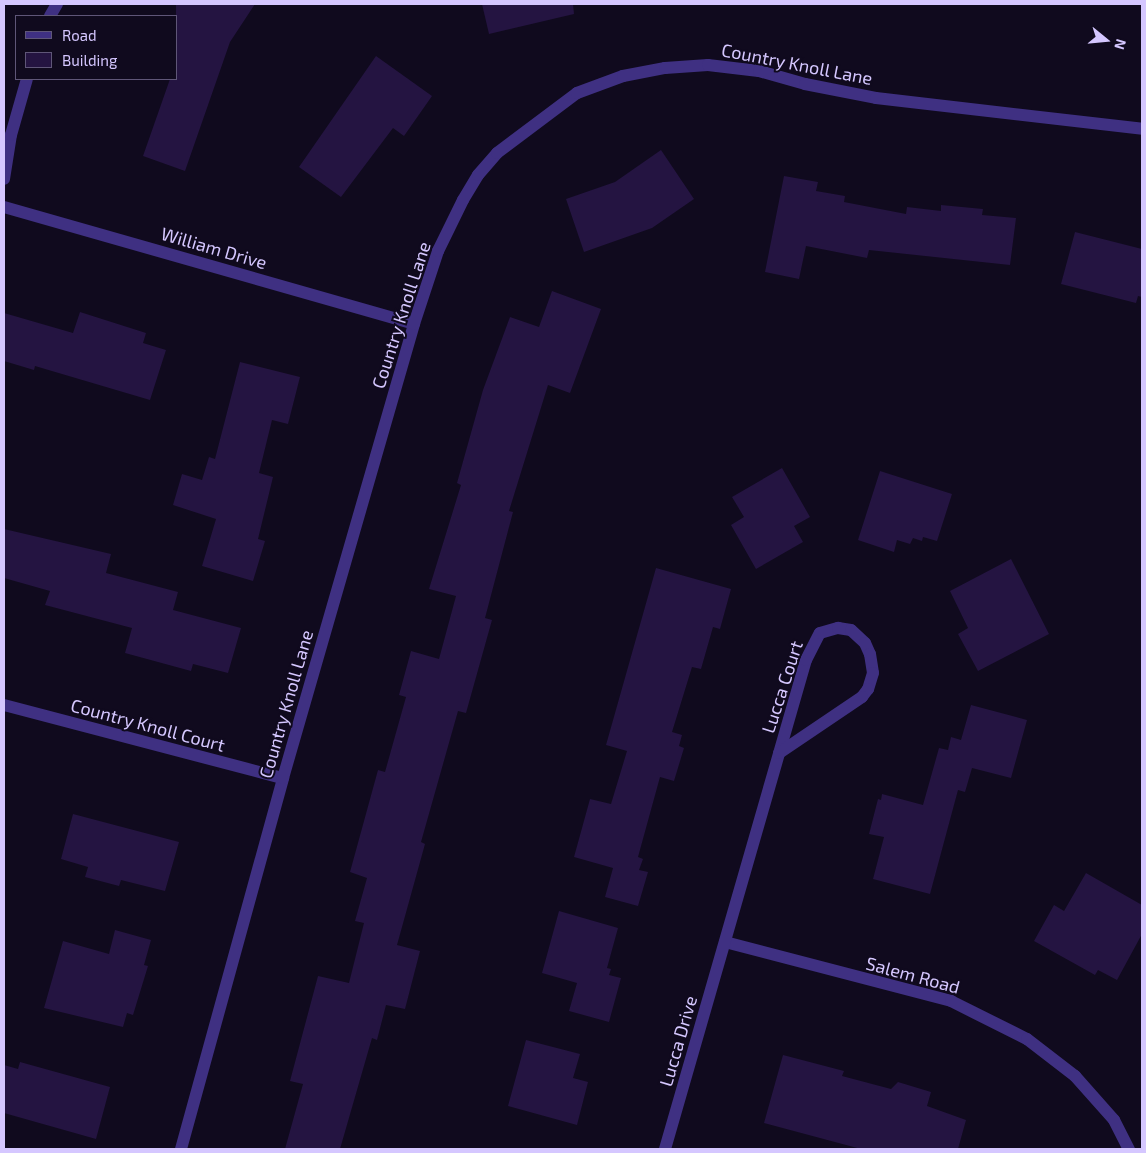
<!DOCTYPE html>
<html>
<head>
<meta charset="utf-8">
<style>
  body { margin:0 }
  #map { position:relative; width:1146px; height:1153px; overflow:hidden; background:#100a1e; font-family:"Exo 2",sans-serif }
  div>[style] { position:absolute }
  [style*='--x'] { left:calc(var(--x)*1px); top:calc(var(--y)*1px); width:calc(var(--w)*1px); rotate:calc(var(--a)*1deg) }
  .building>* { inset:0; background:#241441 }
  .street>* { height:12px; margin:-6px; padding:0 6px; transform-origin:6px; border-radius:6px; background:#3f3082 }
  span { translate:-50% -50%; white-space:nowrap; text-align:center; line-height:1.15; -webkit-text-stroke:4px #100a1e; paint-order:stroke }
  .street-label { font-size:18px; color:#d5c7ff }
  .frame { position:absolute; inset:0; border:5px solid #d5c7ff; pointer-events:none }
  .legend { position:absolute; left:15px; top:15px; width:162px; height:65px; box-sizing:border-box; background:#100a1e; border:1px solid #5f5678; margin:0; padding:6px 9px; list-style:none; font-size:15px; color:#d5c7ff }
  .legend li { display:flex; align-items:center; gap:10px; height:25px }
  .legend b { width:25px; border:1px solid #5f5678 }
  .north { position:absolute; left:1081px; top:15px; width:50px; height:50px; -webkit-text-stroke:4px #100a1e; paint-order:stroke; rotate:107deg; font-size:14px; font-weight:700; line-height:20px; text-align:center; color:#d5c7ff }
  .north::after { content:''; display:block; margin:auto; width:18px; height:22px; background:#d5c7ff; clip-path:polygon(50% 0,100% 100%,50% 72%,0 100%) }
</style>
</head>
<body>
<div id="map">
  <div class="building">
    <i style="clip-path:polygon(176px 4px,255px 4px,230px 42px,185px 171px,143px 156px,170px 79px,176px 79px)"></i>
    <i style="clip-path:polygon(482px 4px,573px 4px,574px 14px,489px 34px)"></i>
    <i style="clip-path:polygon(376px 56px,432px 96px,404px 136px,393px 128px,341px 197px,299px 167px)"></i>
    <i style="clip-path:polygon(661px 150px,694px 199px,652px 228px,584px 252px,566px 199px,615px 182px)"></i>
    <i style="clip-path:polygon(784px 176px,818px 182px,816px 191px,845px 196px,844px 202px,906px 214px,907px 207px,941px 211px,941px 205px,983px 209px,982px 215px,1016px 218px,1010px 265px,869px 250px,867px 258px,806px 246px,799px 279px,765px 272px)"></i>
    <i style="clip-path:polygon(1075px 232px,1142px 249px,1142px 297px,1138px 296px,1136px 303px,1061px 284px)"></i>
    <i style="clip-path:polygon(552px 291px,601px 309px,570px 393px,548px 385px,509px 511px,513px 512px,485px 618px,492px 620px,466px 713px,458px 711px,421px 842px,425px 844px,397px 945px,420px 951px,405px 1009px,386px 1005px,377px 1040px,372px 1038px,340px 1149px,285px 1149px,303px 1084px,290px 1081px,318px 976px,349px 983px,364px 923px,355px 921px,367px 878px,350px 872px,378px 770px,385px 772px,406px 697px,399px 695px,411px 651px,439px 659px,456px 596px,429px 589px,461px 485px,457px 483px,483px 390px,510px 317px,539px 327px)"></i>
    <i style="clip-path:polygon(80px 312px,146px 333px,143px 343px,166px 350px,150px 400px,35px 366px,34px 370px,4px 361px,4px 313px,73px 333px)"></i>
    <i style="clip-path:polygon(240px 362px,300px 377px,288px 424px,272px 420px,259px 473px,273px 477px,258px 539px,265px 541px,253px 581px,202px 566px,216px 519px,173px 505px,182px 474px,202px 480px,209px 457px,215px 459px)"></i>
    <i style="clip-path:polygon(782px 468px,810px 517px,794px 526px,803px 542px,756px 569px,731px 525px,744px 517px,732px 497px)"></i>
    <i style="clip-path:polygon(880px 471px,952px 494px,937px 541px,923px 537px,922px 541px,913px 538px,910px 544px,897px 540px,894px 552px,858px 540px)"></i>
    <i style="clip-path:polygon(4px 529px,111px 554px,106px 573px,178px 592px,173px 610px,241px 628px,228px 673px,193px 664px,191px 671px,125px 653px,132px 628px,45px 605px,50px 591px,4px 578px)"></i>
    <i style="clip-path:polygon(1011px 559px,1049px 634px,978px 671px,958px 634px,968px 628px,950px 591px)"></i>
    <i style="clip-path:polygon(656px 568px,731px 589px,720px 629px,713px 627px,701px 669px,692px 667px,672px 732px,682px 735px,679px 746px,684px 748px,674px 781px,660px 777px,638px 857px,643px 859px,639px 870px,648px 872px,638px 906px,605px 897px,613px 868px,574px 857px,590px 799px,611px 804px,627px 751px,606px 745px)"></i>
    <i style="clip-path:polygon(971px 705px,1027px 720px,1011px 778px,972px 768px,965px 792px,958px 790px,930px 894px,873px 879px,884px 837px,869px 834px,878px 799px,881px 800px,882px 794px,923px 805px,939px 748px,948px 750px,951px 737px,961px 740px)"></i>
    <i style="clip-path:polygon(73px 814px,179px 842px,165px 891px,121px 880px,119px 886px,85px 877px,88px 867px,61px 859px)"></i>
    <i style="clip-path:polygon(1086px 873px,1142px 905px,1142px 934px,1117px 980px,1098px 970px,1095px 975px,1034px 941px,1054px 905px,1064px 911px)"></i>
    <i style="clip-path:polygon(559px 911px,618px 928px,607px 968px,611px 969px,609px 975px,621px 978px,609px 1022px,569px 1011px,577px 983px,542px 973px)"></i>
    <i style="clip-path:polygon(115px 930px,151px 940px,144px 965px,148px 966px,133px 1015px,127px 1013px,123px 1027px,44px 1008px,63px 941px,109px 954px)"></i>
    <i style="clip-path:polygon(526px 1040px,580px 1054px,573px 1078px,588px 1082px,577px 1125px,508px 1106px)"></i>
    <i style="clip-path:polygon(783px 1055px,844px 1071px,842px 1076px,891px 1089px,898px 1082px,931px 1092px,927px 1106px,966px 1120px,958px 1149px,861px 1149px,764px 1123px)"></i>
    <i style="clip-path:polygon(20px 1062px,110px 1087px,96px 1139px,4px 1113px,4px 1065px,18px 1069px)"></i>
  </div>
  <div class="street">
    <i style="--x:50;--y:16;--w:14;--a:-60"></i>
    <i style="--x:4;--y:179;--w:45;--a:-81"></i>
    <i style="--x:11;--y:135;--w:58;--a:-74.1"></i>
    <i style="--x:4;--y:207;--w:426;--a:15.9"></i>
    <i style="--x:4;--y:705;--w:288;--a:14.7"></i>
    <i style="--x:725;--y:942;--w:234;--a:14.6"></i>
    <i style="--x:951;--y:1001;--w:85;--a:26.6"></i>
    <i style="--x:1027;--y:1039;--w:61;--a:37.6"></i>
    <i style="--x:1075;--y:1076;--w:59;--a:48.4"></i>
    <i style="--x:1114;--y:1120;--w:33;--a:63"></i>
    <i style="--x:181;--y:1149;--w:385;--a:-74.6"></i>
    <i style="--x:283;--y:778;--w:473;--a:-73.9"></i>
    <i style="--x:414;--y:324;--w:77;--a:-71.8"></i>
    <i style="--x:438;--y:251;--w:57;--a:-63.9"></i>
    <i style="--x:463;--y:200;--w:29;--a:-59"></i>
    <i style="--x:478;--y:175;--w:29;--a:-49"></i>
    <i style="--x:497;--y:153;--w:100;--a:-36.9"></i>
    <i style="--x:577;--y:93;--w:49;--a:-20.3"></i>
    <i style="--x:623;--y:76;--w:43;--a:-10.8"></i>
    <i style="--x:665;--y:68;--w:43;--a:-4"></i>
    <i style="--x:708;--y:65;--w:51;--a:6.7"></i>
    <i style="--x:759;--y:71;--w:48;--a:15.8"></i>
    <i style="--x:805;--y:84;--w:72;--a:11.2"></i>
    <i style="--x:876;--y:98;--w:268;--a:6.6"></i>
    <i style="--x:665;--y:1149;--w:509;--a:-73.92"></i>
    <i style="--x:806;--y:660;--w:30;--a:-63"></i>
    <i style="--x:820;--y:633;--w:19;--a:-16"></i>
    <i style="--x:838;--y:628;--w:13;--a:9"></i>
    <i style="--x:851;--y:630;--w:19;--a:43"></i>
    <i style="--x:865;--y:643;--w:12;--a:66"></i>
    <i style="--x:870;--y:654;--w:19;--a:81"></i>
    <i style="--x:873;--y:673;--w:17;--a:107"></i>
    <i style="--x:868;--y:689;--w:10;--a:127"></i>
    <i style="--x:862;--y:697;--w:100;--a:146"></i>
  </div>
  <div class="street-label">
    <span style="left:797px;top:64px;rotate:11deg">Country Knoll Lane</span>
    <span style="left:214px;top:248px;rotate:16deg">William Drive</span>
    <span style="left:401px;top:315px;rotate:-72deg">Country Knoll Lane</span>
    <span style="left:782px;top:687px;rotate:-72deg">Lucca Court</span>
    <span style="left:286px;top:704px;rotate:-74deg">Country Knoll Lane</span>
    <span style="left:148px;top:725px;rotate:15deg">Country Knoll Court</span>
    <span style="left:913px;top:975px;rotate:15deg">Salem Road</span>
    <span style="left:678px;top:1041px;rotate:-74deg">Lucca Drive</span>
  </div>
  <div class="frame"></div>
  <ul class="legend">
  <li><b style="height:6px;background:#3f3082"></b>Road</li>
  <li><b style="height:14px;background:#241441"></b>Building</li>
  </ul>
  <div class="north">N</div>
</div>
</body>
</html>
